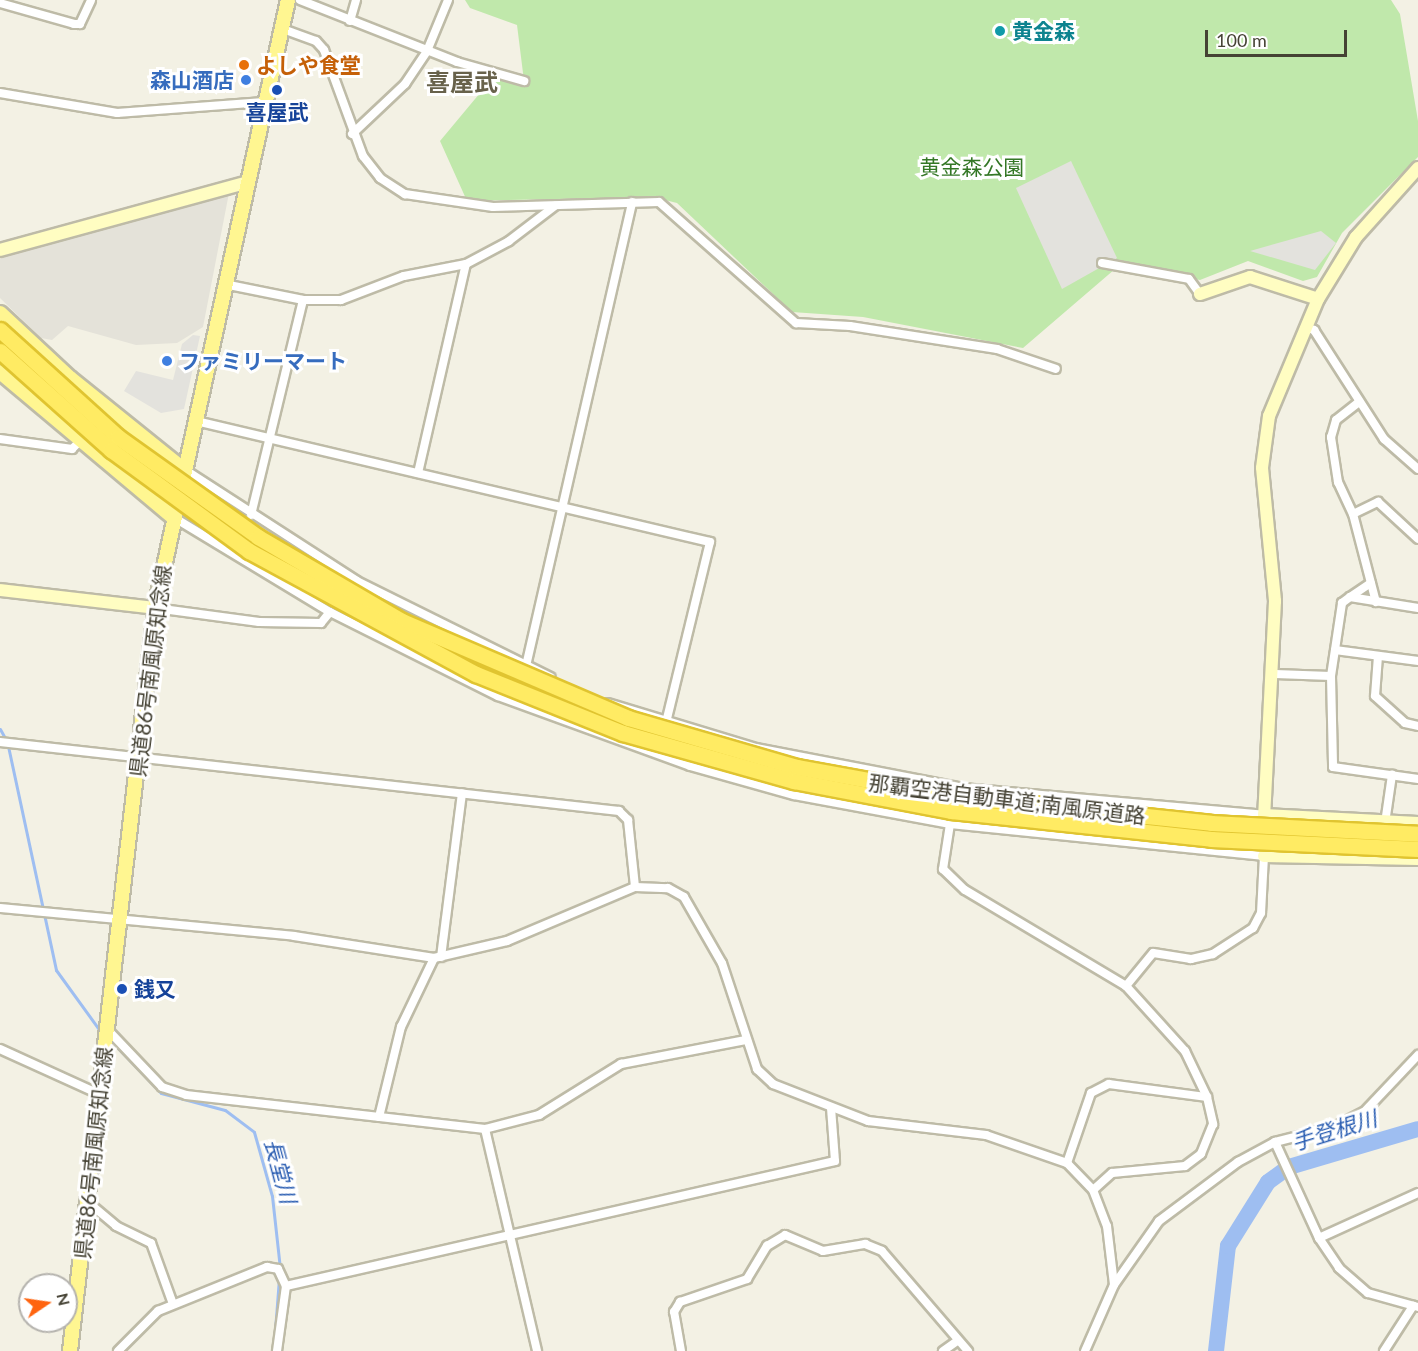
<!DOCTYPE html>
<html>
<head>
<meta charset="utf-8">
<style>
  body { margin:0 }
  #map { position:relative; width:1418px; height:1351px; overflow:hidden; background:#f3f1e4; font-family:Lato,"Noto Sans JP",sans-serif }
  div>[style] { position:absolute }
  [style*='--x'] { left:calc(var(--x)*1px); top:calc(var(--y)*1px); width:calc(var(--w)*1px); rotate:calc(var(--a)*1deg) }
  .industrial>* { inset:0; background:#e4e2d9 }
  .green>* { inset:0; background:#c0e8ab }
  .parking>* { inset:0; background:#e3e2dd }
  .stream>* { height:3px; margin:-1.5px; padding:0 1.5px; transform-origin:1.5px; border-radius:1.5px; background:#9ebef1 }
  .river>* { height:16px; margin:-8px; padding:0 8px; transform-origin:8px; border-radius:8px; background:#9ebef1 }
  .roads { filter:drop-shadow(2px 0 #bebba7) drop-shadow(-2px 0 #bebba7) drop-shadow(0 2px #bebba7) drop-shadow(0 -2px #bebba7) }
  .street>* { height:8px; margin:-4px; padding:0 4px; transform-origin:4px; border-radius:4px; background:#fff }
  .secondary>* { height:12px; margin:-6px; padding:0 6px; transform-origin:6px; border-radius:6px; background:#fffdc2 }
  .primary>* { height:14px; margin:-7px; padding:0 7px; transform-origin:7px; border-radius:7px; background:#fff691 }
  .bridges { filter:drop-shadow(2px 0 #e0c430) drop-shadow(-2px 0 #e0c430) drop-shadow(0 2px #e0c430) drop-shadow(0 -2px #e0c430) }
  .highway-bridge>* { height:15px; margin:-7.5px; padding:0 7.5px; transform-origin:7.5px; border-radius:7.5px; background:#ffeb63 }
  .dots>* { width:16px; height:16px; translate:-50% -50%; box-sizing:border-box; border:3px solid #fff; border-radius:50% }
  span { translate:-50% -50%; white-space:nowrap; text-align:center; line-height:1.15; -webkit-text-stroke:6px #fff; paint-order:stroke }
  .culture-label { font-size:21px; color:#0d838f; font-weight:700 }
  .left { translate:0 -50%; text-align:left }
  .food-label { font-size:21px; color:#c56008; font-weight:700 }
  .shop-label { font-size:21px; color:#366cbe; font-weight:700 }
  .right { translate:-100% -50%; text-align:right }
  .transit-label { font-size:21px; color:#164399; font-weight:700 }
  .park-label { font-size:21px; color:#347726 }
  .street-label { font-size:21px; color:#454234 }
  .water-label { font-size:22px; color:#2b5eb2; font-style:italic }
  .quarter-label { font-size:24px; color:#68624b; font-weight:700 }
  .north { position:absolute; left:18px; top:1273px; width:60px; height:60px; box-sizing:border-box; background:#fff; border:2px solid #b5b3ae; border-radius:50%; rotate:77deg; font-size:16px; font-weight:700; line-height:24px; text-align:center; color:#454234 }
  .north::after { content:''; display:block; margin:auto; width:21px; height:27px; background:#ff640f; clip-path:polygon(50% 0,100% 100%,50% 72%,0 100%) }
  .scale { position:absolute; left:1205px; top:30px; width:142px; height:27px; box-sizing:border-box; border:3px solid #454234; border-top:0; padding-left:8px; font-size:18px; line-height:21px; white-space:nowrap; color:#454234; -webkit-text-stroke:4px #fff; paint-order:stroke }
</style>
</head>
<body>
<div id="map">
  <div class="industrial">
    <i style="clip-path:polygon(229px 193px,203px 327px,177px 343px,136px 345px,68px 326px,52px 340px,41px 338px,0 298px,0 259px,7px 253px)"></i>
  </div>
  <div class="green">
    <i style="clip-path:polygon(465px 0,1391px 0,1400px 14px,1418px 121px,1418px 157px,1342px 233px,1317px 277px,1303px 281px,1248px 261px,1200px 280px,1122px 263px,1023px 348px,863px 317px,792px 312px,677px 203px,653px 197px,467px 201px,440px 141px,490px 81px,524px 81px,517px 25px,470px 8px)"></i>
  </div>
  <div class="parking">
    <i style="clip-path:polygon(1071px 161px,1117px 258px,1062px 289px,1016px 188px)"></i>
    <i style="clip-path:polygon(1321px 231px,1336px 243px,1315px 270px,1250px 251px)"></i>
    <i style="clip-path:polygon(193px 335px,200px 336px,184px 409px,161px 413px,124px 391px,136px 371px,173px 380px,182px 344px)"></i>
  </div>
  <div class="stream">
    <i style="--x:0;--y:729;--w:13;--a:61"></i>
    <i style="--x:8;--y:746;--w:229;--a:77.9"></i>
    <i style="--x:56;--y:970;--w:72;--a:54.1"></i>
    <i style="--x:115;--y:1045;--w:66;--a:46.2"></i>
    <i style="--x:161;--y:1093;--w:66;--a:14.9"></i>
    <i style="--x:225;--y:1110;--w:36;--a:37"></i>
    <i style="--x:254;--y:1132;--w:66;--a:74.3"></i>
    <i style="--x:272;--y:1196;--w:72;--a:83.7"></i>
    <i style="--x:274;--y:1343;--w:65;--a:-85.6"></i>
  </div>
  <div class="river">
    <i style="--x:1216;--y:1351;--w:106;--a:-83.5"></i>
    <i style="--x:1228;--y:1246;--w:75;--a:-58"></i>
    <i style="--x:1268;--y:1182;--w:26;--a:-36"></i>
    <i style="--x:1289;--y:1167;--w:134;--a:-16.4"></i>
  </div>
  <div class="roads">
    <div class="street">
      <i style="--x:300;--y:0;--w:169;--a:21.5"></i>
      <i style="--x:457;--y:62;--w:70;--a:15.8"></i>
      <i style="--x:0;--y:3;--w:77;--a:15.8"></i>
      <i style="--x:74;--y:24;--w:6;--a:0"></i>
      <i style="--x:80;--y:24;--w:26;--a:-65"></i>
      <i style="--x:350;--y:21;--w:22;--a:-74"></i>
      <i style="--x:280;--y:28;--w:38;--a:20"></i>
      <i style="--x:316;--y:41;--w:12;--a:48"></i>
      <i style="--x:324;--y:50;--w:113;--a:69.8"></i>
      <i style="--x:363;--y:156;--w:28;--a:52"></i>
      <i style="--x:380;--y:178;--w:30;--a:33"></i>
      <i style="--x:405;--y:194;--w:89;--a:8.4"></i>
      <i style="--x:493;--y:207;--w:166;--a:-1.7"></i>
      <i style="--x:659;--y:202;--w:183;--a:41.5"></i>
      <i style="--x:796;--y:323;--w:54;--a:3.2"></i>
      <i style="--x:850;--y:326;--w:149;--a:8.9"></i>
      <i style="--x:997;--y:349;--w:62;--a:18.7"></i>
      <i style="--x:0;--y:93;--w:119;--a:9.7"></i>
      <i style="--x:117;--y:113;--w:147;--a:-4.3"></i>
      <i style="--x:352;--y:134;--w:73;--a:-43.3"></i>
      <i style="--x:405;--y:84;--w:40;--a:-56"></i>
      <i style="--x:427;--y:51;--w:55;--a:-67.6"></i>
      <i style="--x:1102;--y:263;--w:88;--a:10.4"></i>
      <i style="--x:1189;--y:279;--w:19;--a:54"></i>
      <i style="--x:224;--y:284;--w:81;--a:11.4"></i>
      <i style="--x:303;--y:300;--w:38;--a:0"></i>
      <i style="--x:341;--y:300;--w:67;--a:-20.9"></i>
      <i style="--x:404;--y:276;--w:63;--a:-11"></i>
      <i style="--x:466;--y:264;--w:49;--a:-28.1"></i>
      <i style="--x:509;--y:241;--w:58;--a:-37.3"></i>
      <i style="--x:1306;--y:327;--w:9;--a:21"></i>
      <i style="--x:1314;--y:330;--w:130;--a:57.3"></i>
      <i style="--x:1384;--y:439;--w:45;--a:41.4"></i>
      <i style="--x:1359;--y:402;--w:29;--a:142"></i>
      <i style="--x:1336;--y:420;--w:18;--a:106"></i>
      <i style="--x:1331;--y:437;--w:46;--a:81.2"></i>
      <i style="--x:1338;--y:482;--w:35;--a:65"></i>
      <i style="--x:1353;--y:514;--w:91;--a:75.4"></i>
      <i style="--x:196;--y:421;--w:528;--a:13.25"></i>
      <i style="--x:710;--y:542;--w:182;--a:103.7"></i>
      <i style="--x:0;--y:439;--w:73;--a:7.9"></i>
      <i style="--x:72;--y:449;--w:11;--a:-45"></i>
      <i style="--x:184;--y:469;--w:206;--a:32.9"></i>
      <i style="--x:357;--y:581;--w:216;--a:26.4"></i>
      <i style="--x:418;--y:473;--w:214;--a:-77.1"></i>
      <i style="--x:1353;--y:514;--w:28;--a:-26"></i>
      <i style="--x:1378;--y:502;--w:54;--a:42.8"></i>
      <i style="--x:251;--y:515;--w:221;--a:-76.4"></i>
      <i style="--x:173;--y:517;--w:184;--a:31.2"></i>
      <i style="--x:330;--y:612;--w:188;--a:26.6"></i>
      <i style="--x:498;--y:696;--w:204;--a:20"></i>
      <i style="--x:690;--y:766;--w:108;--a:15.6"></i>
      <i style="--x:794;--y:795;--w:159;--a:10.5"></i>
      <i style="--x:950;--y:824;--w:316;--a:5.8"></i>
      <i style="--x:1264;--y:856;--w:57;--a:93"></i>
      <i style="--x:1261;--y:913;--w:17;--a:118"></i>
      <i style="--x:1253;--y:928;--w:48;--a:147"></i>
      <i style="--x:1213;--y:954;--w:23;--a:167"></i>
      <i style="--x:1191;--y:959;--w:38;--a:-171"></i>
      <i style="--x:1153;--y:953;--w:43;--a:129.3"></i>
      <i style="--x:1350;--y:597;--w:25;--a:-34"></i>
      <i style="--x:155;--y:608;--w:105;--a:7.7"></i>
      <i style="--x:259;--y:622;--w:62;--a:0.9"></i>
      <i style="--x:321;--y:623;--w:14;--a:-51"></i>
      <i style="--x:1335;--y:650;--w:84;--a:7.5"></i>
      <i style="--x:1378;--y:656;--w:40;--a:94.3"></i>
      <i style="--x:1375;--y:696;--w:40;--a:42"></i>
      <i style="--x:1405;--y:723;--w:13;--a:13"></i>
      <i style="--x:526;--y:666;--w:476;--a:-77.1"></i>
      <i style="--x:1275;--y:674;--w:56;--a:2"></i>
      <i style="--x:1331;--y:676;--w:74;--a:-81.4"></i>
      <i style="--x:1342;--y:603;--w:10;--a:-37"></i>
      <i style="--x:1350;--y:597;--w:69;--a:9.2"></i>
      <i style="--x:1331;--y:676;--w:91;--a:88.7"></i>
      <i style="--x:1333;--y:767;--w:86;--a:8"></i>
      <i style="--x:608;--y:703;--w:155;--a:16.9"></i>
      <i style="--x:756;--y:748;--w:211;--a:10.9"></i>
      <i style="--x:963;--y:788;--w:302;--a:5.1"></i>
      <i style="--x:0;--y:742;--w:623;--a:6.36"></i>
      <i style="--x:619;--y:811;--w:13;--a:45"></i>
      <i style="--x:628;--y:820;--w:67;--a:84"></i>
      <i style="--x:1385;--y:823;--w:49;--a:-81.7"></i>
      <i style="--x:950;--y:824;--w:46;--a:98.8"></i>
      <i style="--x:943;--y:869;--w:30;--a:44"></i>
      <i style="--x:965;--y:890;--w:187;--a:30.8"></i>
      <i style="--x:1126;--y:986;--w:88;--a:47.8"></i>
      <i style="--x:1185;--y:1051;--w:51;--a:64.4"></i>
      <i style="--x:1207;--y:1097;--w:28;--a:77"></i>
      <i style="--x:1213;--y:1124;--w:32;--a:112"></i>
      <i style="--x:1201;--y:1154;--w:20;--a:143"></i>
      <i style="--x:1185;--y:1166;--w:73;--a:174.5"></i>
      <i style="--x:1112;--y:1173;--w:25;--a:138"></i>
      <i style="--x:0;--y:908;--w:295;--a:5.4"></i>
      <i style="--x:294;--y:936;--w:142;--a:8.9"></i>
      <i style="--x:434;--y:958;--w:75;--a:-13.1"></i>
      <i style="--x:507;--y:941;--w:139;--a:-22.9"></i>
      <i style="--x:635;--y:887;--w:33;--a:2"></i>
      <i style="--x:668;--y:888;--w:18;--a:29"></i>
      <i style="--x:684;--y:897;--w:76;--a:60.1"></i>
      <i style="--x:722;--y:963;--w:112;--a:71.7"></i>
      <i style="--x:757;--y:1069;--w:22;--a:43"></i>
      <i style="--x:773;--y:1084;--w:102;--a:21.3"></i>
      <i style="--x:868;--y:1121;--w:119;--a:6.8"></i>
      <i style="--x:986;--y:1135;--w:86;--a:19.1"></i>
      <i style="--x:1067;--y:1163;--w:37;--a:46"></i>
      <i style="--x:1093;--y:1190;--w:39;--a:69"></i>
      <i style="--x:1107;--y:1226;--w:59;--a:83.2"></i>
      <i style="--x:441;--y:957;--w:165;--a:-82.7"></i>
      <i style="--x:107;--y:1029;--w:80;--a:46.5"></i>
      <i style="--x:162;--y:1087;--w:25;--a:18"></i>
      <i style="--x:186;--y:1095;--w:301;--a:6.5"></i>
      <i style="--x:485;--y:1129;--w:56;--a:-14.5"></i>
      <i style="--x:539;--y:1115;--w:97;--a:-31.9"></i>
      <i style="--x:621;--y:1064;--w:127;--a:-10.9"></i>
      <i style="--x:0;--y:1049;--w:109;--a:24.4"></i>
      <i style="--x:379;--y:1117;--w:93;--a:-76.3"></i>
      <i style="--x:401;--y:1027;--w:76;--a:-64.4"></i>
      <i style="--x:485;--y:1129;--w:228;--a:76.8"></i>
      <i style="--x:1275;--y:1142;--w:106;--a:65.4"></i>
      <i style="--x:1319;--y:1238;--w:36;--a:56"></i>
      <i style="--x:1339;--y:1268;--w:38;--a:41"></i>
      <i style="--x:1368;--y:1293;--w:52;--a:15.6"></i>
      <i style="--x:1067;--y:1163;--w:74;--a:-71.1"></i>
      <i style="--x:1091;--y:1093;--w:20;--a:-27"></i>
      <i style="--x:1109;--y:1084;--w:99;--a:7.6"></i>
      <i style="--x:89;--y:1203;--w:35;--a:40"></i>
      <i style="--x:116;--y:1226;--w:39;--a:26"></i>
      <i style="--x:151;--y:1243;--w:65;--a:70.2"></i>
      <i style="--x:1319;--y:1238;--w:109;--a:-24.4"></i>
      <i style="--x:286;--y:1286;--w:563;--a:-12.83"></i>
      <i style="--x:835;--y:1161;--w:53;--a:-94.3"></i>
      <i style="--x:118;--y:1351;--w:57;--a:-45"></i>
      <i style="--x:158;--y:1311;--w:118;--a:-22"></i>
      <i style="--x:267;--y:1267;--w:11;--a:10"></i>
      <i style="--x:278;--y:1269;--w:19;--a:65"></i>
      <i style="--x:286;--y:1286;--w:66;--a:97.9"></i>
      <i style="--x:681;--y:1351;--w:40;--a:-100"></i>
      <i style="--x:674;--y:1312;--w:12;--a:-59"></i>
      <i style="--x:680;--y:1302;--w:71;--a:-18.9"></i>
      <i style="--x:747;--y:1279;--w:39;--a:-59"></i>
      <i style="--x:767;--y:1246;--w:21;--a:-31"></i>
      <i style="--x:785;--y:1235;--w:41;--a:22.8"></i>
      <i style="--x:823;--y:1251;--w:43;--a:-9.5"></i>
      <i style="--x:865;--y:1244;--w:18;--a:22"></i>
      <i style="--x:882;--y:1251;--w:132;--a:49.3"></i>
      <i style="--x:943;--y:1351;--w:16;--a:-35"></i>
      <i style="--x:1085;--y:1351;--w:72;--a:-66.3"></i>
      <i style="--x:1114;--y:1285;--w:78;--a:-54.9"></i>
      <i style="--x:1159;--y:1221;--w:99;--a:-36.8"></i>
      <i style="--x:1238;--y:1162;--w:42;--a:-28.4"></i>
      <i style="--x:1275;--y:1142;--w:61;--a:-14.3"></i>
      <i style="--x:1334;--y:1127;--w:34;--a:-27"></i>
      <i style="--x:1364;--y:1112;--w:79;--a:-46.5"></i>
      <i style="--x:1384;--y:1351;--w:54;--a:-57.2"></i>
    </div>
    <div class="secondary">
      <i style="--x:1418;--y:168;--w:93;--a:131.9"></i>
      <i style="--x:1356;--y:237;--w:73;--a:121.5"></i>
      <i style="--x:1318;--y:299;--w:127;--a:112.7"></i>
      <i style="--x:1269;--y:416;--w:52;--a:97.7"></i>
      <i style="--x:1262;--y:468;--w:134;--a:84.4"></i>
      <i style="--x:1275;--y:601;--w:214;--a:92.9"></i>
      <i style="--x:1264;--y:815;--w:154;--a:3"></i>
      <i style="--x:0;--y:250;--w:254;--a:-15.3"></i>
      <i style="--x:1200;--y:294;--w:53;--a:-18.8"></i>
      <i style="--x:1250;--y:277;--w:71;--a:17.9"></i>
      <i style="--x:0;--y:590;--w:156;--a:6.6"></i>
      <i style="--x:1264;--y:856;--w:154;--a:1.1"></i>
    </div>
    <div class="primary">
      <i style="--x:0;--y:313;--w:96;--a:42.9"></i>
      <i style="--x:70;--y:378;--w:145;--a:38.8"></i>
      <i style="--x:0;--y:372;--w:226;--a:40"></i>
      <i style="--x:70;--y:1351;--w:748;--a:-83.47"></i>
      <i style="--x:155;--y:608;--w:622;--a:-77.66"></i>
    </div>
  </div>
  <div class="bridges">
    <div class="highway-bridge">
      <i style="--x:0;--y:330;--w:159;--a:42.2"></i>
      <i style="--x:118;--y:437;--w:172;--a:35.5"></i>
      <i style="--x:258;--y:537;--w:167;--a:30.3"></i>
      <i style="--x:402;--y:621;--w:246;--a:23.2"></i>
      <i style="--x:628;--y:718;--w:176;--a:16.2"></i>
      <i style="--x:797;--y:767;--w:162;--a:10.3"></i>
      <i style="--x:956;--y:796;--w:256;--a:6"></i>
      <i style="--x:1211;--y:823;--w:207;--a:3"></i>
      <i style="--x:0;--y:351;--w:149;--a:41.7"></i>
      <i style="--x:111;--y:450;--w:171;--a:36.2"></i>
      <i style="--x:249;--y:551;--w:258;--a:28.5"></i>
      <i style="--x:476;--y:674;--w:158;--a:21.9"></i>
      <i style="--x:623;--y:733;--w:178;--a:15.7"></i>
      <i style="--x:794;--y:781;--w:160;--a:10.8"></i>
      <i style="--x:951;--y:811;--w:262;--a:6.1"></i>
      <i style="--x:1211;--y:839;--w:207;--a:2.8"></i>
    </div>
  </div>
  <div class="dots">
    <i style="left:1000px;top:31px;background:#0f9aa8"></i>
    <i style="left:244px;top:65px;background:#e8710a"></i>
    <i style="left:246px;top:80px;background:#3f7fe0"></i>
    <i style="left:277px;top:90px;background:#1a4fb4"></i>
    <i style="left:167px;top:361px;background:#3f7fe0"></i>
    <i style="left:122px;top:989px;background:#1a4fb4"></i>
  </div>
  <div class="culture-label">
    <span class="left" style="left:1012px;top:31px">黄金森</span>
  </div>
  <div class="food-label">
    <span class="left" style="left:256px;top:65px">よしや食堂</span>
  </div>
  <div class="shop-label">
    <span class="right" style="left:234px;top:80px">森山酒店</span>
    <span class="left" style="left:179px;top:361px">ファミリーマート</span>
  </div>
  <div class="transit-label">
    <span style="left:277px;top:112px">喜屋武</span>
    <span class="left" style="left:134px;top:989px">銭又</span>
  </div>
  <div class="park-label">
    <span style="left:972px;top:167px">黄金森公園</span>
  </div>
  <div class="street-label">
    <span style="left:150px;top:671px;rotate:-83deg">県道86号南風原知念線</span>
    <span style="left:1007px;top:799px;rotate:7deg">那覇空港自動車道;南風原道路</span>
    <span style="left:93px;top:1153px;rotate:-84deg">県道86号南風原知念線</span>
  </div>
  <div class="water-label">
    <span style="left:1334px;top:1130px;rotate:-17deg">手登根川</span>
    <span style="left:281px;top:1171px;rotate:75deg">長堂川</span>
  </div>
  <div class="quarter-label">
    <span style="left:462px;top:82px">喜屋武</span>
  </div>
  <div class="north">N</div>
  <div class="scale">100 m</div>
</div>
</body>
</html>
